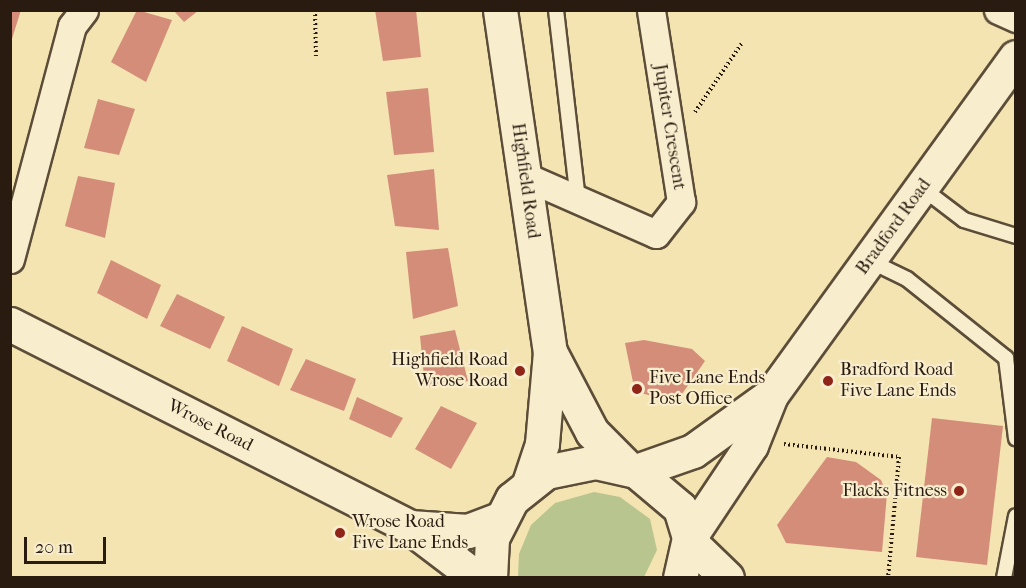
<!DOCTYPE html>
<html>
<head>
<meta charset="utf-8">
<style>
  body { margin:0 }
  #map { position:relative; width:1026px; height:588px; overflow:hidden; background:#f4e4b2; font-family:"IM FELL French Canon",serif }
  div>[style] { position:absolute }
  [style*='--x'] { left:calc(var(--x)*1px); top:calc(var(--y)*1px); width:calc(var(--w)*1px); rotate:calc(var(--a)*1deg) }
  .green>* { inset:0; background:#b8c58f }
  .building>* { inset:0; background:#d38d79 }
  .path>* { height:4px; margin-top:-2px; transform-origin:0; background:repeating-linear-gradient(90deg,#2a1b11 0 1.5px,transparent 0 4.5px) }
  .roads { filter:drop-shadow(2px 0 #5c4d39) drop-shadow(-2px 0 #5c4d39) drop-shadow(0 2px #5c4d39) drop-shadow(0 -2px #5c4d39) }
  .service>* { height:14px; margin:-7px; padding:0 7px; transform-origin:7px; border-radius:7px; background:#f8edcd }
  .minor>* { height:27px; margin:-13.5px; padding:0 13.5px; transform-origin:13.5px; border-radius:13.5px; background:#f8edcd }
  .tertiary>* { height:33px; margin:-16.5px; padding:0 16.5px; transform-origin:16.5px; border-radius:16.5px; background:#f8edcd }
  .dots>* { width:16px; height:16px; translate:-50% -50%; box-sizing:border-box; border:3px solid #f8edcd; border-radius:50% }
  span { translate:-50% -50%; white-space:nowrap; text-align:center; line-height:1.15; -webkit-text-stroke:4.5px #f8edcd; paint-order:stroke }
  .street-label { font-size:18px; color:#2a1b11 }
  .poi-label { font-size:18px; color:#2a1b11 }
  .right { translate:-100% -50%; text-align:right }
  .left { translate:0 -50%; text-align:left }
  .frame { position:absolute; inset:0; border:12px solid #2a1b11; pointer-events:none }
  .scale { position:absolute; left:24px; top:537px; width:82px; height:27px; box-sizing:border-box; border:3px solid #2a1b11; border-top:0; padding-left:8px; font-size:18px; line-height:21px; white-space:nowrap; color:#2a1b11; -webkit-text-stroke:4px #f8edcd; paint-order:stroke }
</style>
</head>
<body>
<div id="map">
  <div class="green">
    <i style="clip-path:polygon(594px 492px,620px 497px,650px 519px,657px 550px,644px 577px,518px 577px,519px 554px,531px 525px,555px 503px)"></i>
  </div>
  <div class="building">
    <i style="clip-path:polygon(10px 10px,21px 10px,11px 42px,10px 42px)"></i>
    <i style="clip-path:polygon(137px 10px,172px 20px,146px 82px,111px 62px)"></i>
    <i style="clip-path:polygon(173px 10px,199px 10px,184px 22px)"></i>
    <i style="clip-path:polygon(375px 10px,416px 10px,421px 57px,383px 61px)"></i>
    <i style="clip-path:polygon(428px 88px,434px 152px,394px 155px,386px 92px)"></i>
    <i style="clip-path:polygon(98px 99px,135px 109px,119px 155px,84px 148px)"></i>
    <i style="clip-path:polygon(434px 169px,439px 230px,395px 226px,387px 175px)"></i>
    <i style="clip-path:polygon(78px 176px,115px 183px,105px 238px,65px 226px)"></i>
    <i style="clip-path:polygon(448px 248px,458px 306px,413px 319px,406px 252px)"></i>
    <i style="clip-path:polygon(111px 260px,161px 285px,147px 319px,97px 293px)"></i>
    <i style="clip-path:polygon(177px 294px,225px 317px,210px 349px,160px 326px)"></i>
    <i style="clip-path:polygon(242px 326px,293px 349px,279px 386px,227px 361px)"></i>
    <i style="clip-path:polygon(455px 330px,468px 381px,425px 387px,420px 336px)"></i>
    <i style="clip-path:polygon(644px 340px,692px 349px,705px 361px,677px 401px,635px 392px,625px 343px)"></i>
    <i style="clip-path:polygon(306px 359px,356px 379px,344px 411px,290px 390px)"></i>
    <i style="clip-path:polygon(357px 397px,403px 418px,391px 438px,349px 419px)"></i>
    <i style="clip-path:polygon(441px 406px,477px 423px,451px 469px,415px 449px)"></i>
    <i style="clip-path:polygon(932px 418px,1003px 426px,987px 565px,916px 557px)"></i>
    <i style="clip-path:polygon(827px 457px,856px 462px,881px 480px,887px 494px,882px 552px,786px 543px,777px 525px)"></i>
  </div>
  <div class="path">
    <i style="--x:315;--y:10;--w:46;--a:88.8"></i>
    <i style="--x:695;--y:112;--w:83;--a:-55.7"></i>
    <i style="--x:784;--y:444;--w:116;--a:6.4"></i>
    <i style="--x:899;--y:457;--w:121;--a:95.2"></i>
  </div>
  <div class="roads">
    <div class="service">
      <i style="--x:556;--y:10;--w:191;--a:83.4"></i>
      <i style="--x:922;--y:188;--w:53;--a:37.3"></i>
      <i style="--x:964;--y:220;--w:54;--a:17.1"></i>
      <i style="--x:870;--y:261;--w:41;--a:25.9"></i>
      <i style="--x:907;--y:279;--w:127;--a:38.6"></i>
      <i style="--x:1006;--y:358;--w:81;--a:82.9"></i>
      <i style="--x:1004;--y:578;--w:63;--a:-79"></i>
    </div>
    <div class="minor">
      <i style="--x:998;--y:10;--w:20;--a:24"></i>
      <i style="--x:524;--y:176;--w:144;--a:23.7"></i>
      <i style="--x:656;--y:234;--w:41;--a:-52"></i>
      <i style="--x:681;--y:202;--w:194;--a:-98.9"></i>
      <i style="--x:10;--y:259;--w:241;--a:-75.1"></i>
      <i style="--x:72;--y:26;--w:20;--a:-53"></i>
    </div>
    <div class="tertiary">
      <i style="--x:500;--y:10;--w:346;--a:81.7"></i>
      <i style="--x:550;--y:352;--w:92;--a:95"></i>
      <i style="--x:542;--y:444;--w:41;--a:108.4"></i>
      <i style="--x:10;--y:324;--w:449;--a:26.9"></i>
      <i style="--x:410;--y:527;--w:58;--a:3.9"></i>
      <i style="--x:468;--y:531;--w:33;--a:-21"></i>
      <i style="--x:550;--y:352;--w:90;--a:62.3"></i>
      <i style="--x:592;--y:432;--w:51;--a:45"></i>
      <i style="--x:636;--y:471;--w:60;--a:-19.3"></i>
      <i style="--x:693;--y:451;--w:96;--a:-35.7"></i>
      <i style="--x:410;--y:527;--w:84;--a:37.3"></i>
      <i style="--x:689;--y:538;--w:112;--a:-56.3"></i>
      <i style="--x:751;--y:445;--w:54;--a:-68.2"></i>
      <i style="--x:771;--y:395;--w:417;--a:-54.1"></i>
      <i style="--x:689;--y:541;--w:53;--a:44.2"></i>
      <i style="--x:490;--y:578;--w:40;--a:-87.1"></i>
      <i style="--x:492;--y:538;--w:44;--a:-62.9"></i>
      <i style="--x:512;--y:499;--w:43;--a:-38.5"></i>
      <i style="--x:546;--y:472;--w:50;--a:-11.5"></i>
      <i style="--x:595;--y:462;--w:42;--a:12.4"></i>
      <i style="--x:636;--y:471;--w:57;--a:40.1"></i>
      <i style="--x:680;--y:508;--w:31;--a:73"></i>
      <i style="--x:689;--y:538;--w:41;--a:102.7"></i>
    </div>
  </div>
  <div class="dots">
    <i style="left:520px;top:371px;background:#8f2418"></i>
    <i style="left:828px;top:381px;background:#8f2418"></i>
    <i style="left:637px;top:389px;background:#8f2418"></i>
    <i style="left:959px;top:491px;background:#8f2418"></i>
    <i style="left:340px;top:533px;background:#8f2418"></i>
  </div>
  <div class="street-label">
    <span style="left:669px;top:127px;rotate:81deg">Jupiter Crescent</span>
    <span style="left:525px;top:181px;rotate:82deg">Highfield Road</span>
    <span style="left:894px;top:227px;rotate:-54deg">Bradford Road</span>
    <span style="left:210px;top:426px;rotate:27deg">Wrose Road</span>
  </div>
  <div class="poi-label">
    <span class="right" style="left:508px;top:371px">Highfield Road<br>Wrose Road</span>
    <span class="left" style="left:840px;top:381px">Bradford Road<br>Five Lane Ends</span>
    <span class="left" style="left:649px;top:389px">Five Lane Ends<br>Post Office</span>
    <span class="right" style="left:947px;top:491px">Flacks Fitness</span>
    <span class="left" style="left:352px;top:533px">Wrose Road<br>Five Lane Ends</span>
  </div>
  <div class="frame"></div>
  <div class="scale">20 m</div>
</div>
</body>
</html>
